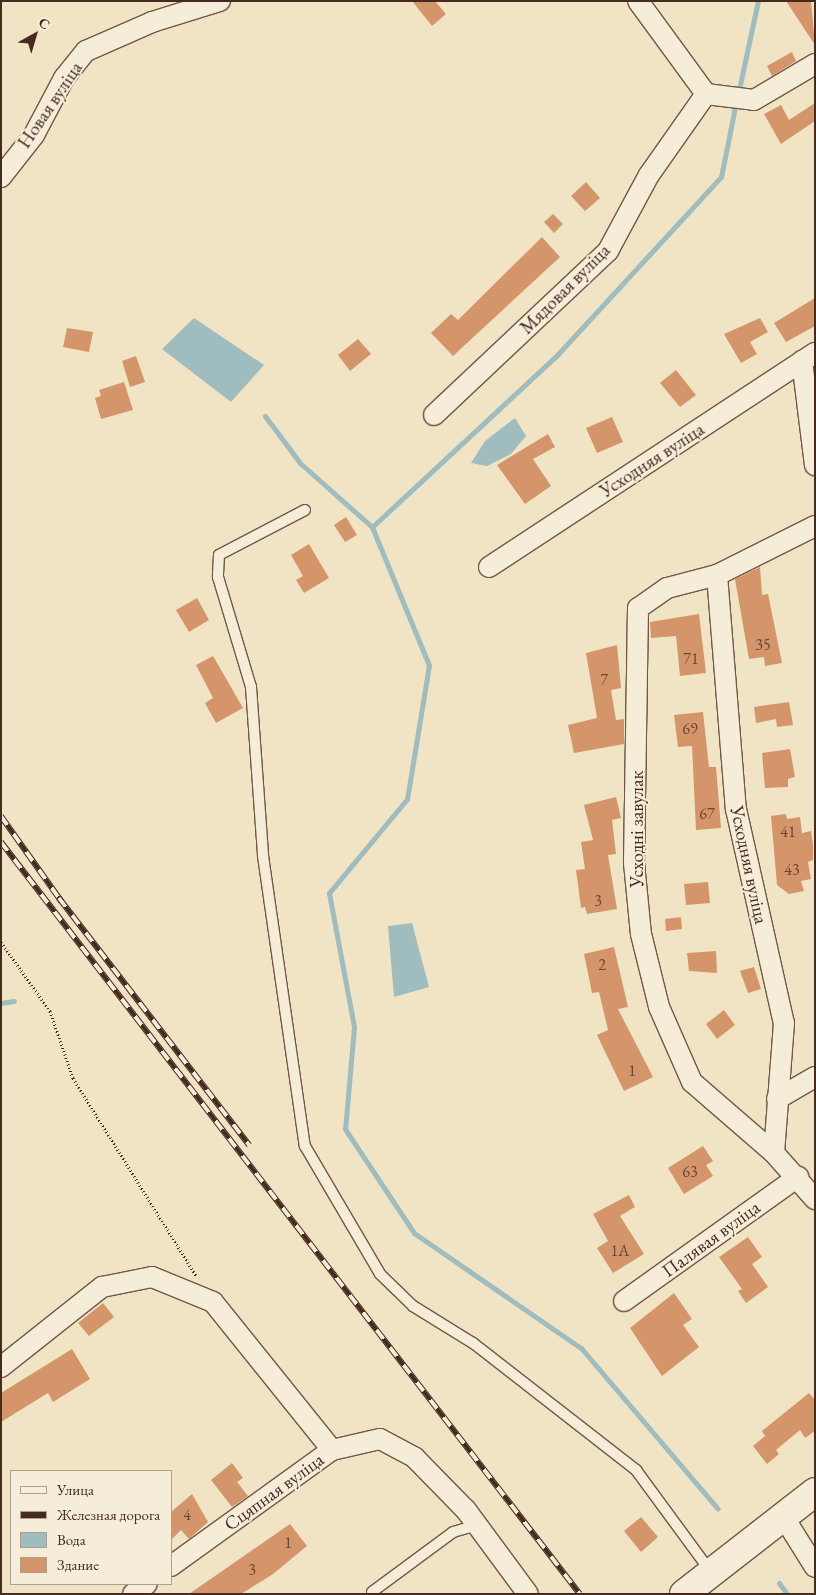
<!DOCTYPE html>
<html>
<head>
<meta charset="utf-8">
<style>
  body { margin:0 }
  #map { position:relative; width:816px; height:1595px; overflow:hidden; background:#f1e4c5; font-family:"EB Garamond",serif }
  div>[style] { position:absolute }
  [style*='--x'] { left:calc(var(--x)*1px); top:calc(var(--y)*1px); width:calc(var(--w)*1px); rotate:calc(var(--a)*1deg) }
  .water>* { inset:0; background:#9fbcbe }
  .stream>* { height:5px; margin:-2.5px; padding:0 2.5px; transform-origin:2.5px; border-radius:2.5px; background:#9fbcbe }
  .building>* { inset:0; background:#d5956b }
  .path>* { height:3px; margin-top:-1.5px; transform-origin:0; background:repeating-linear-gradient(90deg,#452a20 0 1px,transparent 0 3.5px) }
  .roads { filter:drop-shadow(1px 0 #705849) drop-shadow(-1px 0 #705849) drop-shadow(0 1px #705849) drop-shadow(0 -1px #705849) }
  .service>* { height:10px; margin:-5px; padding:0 5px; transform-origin:5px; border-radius:5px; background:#f6edd9 }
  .minor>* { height:20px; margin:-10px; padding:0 10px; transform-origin:10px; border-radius:10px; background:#f6edd9 }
  .secondary>* { height:28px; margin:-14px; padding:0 14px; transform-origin:14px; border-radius:14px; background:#f6edd9 }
  .rail>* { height:5.5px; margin-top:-2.75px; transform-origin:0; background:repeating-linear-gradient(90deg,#f6edd9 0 11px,#452a20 0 22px); box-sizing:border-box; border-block:1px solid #452a20 }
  span { translate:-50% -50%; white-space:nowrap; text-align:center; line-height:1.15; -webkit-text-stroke:4px #f6edd9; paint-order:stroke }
  .number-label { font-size:16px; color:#694533 }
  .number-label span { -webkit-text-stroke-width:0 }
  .street-label { font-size:19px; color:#452a20 }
  .frame { position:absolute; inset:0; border:2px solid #452a20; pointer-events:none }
  .legend { position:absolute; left:10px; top:1470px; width:162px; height:115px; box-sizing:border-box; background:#f6edd9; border:1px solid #af9f8f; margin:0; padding:6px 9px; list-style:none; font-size:15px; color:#452a20 }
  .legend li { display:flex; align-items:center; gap:10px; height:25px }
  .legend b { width:25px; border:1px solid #af9f8f }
  .north { position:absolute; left:10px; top:10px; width:50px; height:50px; -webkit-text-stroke:4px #f6edd9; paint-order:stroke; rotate:39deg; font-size:14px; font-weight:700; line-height:20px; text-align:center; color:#452a20 }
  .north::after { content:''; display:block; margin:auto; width:18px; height:22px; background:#452a20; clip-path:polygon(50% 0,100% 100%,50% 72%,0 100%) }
</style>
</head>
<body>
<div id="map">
  <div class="water">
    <i style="clip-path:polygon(194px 318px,264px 365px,231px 402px,162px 349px)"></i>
    <i style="clip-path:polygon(515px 418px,526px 436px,511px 454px,487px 466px,471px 463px,485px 441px)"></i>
    <i style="clip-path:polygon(412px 923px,429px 987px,394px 997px,388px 926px)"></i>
  </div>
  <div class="stream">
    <i style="--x:738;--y:94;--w:95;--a:-77.9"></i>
    <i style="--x:265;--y:416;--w:59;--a:53.3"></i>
    <i style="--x:300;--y:463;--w:96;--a:41.6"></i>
    <i style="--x:372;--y:527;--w:149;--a:67.6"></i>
    <i style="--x:429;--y:665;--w:136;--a:99.3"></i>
    <i style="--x:407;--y:799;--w:122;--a:129.7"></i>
    <i style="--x:329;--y:893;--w:136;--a:79.4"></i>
    <i style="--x:354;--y:1027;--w:102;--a:95"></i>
    <i style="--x:345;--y:1129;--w:125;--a:56.4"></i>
    <i style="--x:414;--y:1233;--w:203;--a:34.6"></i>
    <i style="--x:581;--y:1348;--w:211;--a:49.6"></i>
    <i style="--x:372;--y:527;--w:254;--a:-42.9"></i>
    <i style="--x:558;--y:354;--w:241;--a:-47.4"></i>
    <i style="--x:721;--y:177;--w:76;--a:-78.7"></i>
    <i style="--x:1;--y:1003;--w:13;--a:-9"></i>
    <i style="--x:779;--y:1583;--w:14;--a:54"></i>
  </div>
  <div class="building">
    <i style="clip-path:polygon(412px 1px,435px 1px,446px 14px,432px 26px)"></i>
    <i style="clip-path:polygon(786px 1px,811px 1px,815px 45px)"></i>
    <i style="clip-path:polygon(792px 52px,796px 61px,772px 76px,767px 66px)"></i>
    <i style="clip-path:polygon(815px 103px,815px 121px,781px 144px,764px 114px,781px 105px,789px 120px)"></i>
    <i style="clip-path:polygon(586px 182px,600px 198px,585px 211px,571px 196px)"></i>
    <i style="clip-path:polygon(553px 214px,563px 224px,554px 233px,544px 222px)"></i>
    <i style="clip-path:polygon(542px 237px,560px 257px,453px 356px,431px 333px,451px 314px,458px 320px)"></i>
    <i style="clip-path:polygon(815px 298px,815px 326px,786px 342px,774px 323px)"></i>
    <i style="clip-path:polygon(760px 318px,768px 332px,750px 342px,757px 354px,741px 363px,724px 334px)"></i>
    <i style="clip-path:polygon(67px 328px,93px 332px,89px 352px,63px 347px)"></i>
    <i style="clip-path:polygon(358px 339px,371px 354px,350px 371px,338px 355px)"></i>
    <i style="clip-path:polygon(136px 356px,145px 382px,130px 387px,122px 361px)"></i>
    <i style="clip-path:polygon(676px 370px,696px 395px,680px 407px,660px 383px)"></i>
    <i style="clip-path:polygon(124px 382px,133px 410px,101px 419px,95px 398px,101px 396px,99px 390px)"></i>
    <i style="clip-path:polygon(612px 417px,623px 442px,597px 453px,586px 428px)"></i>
    <i style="clip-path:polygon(548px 434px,555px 447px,533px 459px,551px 486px,525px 504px,497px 465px)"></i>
    <i style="clip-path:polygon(346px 517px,357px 535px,345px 542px,334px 525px)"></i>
    <i style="clip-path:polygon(309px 544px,329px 578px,304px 593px,296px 580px,303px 576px,291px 555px)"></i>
    <i style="clip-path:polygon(760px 567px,762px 595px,768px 594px,782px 663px,765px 666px,764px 657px,749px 659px,735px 579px)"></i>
    <i style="clip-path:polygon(197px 598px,209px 620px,189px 632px,176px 610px)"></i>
    <i style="clip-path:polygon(699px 614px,706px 673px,680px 676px,676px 636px,651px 638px,650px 622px)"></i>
    <i style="clip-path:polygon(617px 645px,621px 688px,611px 690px,616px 720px,624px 719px,624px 744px,574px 753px,568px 725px,597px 718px,586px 653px)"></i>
    <i style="clip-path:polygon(213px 656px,243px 708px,216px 723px,205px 703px,213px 698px,196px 665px)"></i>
    <i style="clip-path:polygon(789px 702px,793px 725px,777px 727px,776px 719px,756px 723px,754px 707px)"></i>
    <i style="clip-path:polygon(703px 712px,709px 767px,716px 767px,721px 828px,696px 830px,692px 746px,678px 747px,674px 715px)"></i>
    <i style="clip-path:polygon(790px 749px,795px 777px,788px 779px,788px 787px,765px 788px,762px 753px)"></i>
    <i style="clip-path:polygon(616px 797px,621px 818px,612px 820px,616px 854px,608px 855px,617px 909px,587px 914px,585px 907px,581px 908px,576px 870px,585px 869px,581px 842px,593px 840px,584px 805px)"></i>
    <i style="clip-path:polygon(786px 814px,787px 819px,800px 817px,802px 833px,811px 831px,813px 845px,813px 860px,808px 862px,811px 879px,801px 881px,804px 891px,789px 894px,777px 885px,771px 816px)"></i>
    <i style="clip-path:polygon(708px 882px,710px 903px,686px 905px,684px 884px)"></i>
    <i style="clip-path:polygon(681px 917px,682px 929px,666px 931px,665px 919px)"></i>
    <i style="clip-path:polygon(614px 947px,628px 1007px,618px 1009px,653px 1077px,624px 1091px,597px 1035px,608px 1030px,599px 992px,592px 993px,584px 954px)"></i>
    <i style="clip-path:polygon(716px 951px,717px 973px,689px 971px,687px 953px)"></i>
    <i style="clip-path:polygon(754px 967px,761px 989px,748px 993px,740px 971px)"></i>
    <i style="clip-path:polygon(724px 1010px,735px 1025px,717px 1039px,706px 1024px)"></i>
    <i style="clip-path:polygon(703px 1146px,713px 1161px,706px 1165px,713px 1176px,684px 1194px,668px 1168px)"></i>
    <i style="clip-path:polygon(629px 1195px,635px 1207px,620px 1216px,644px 1254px,613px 1273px,597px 1248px,608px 1241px,593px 1214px)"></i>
    <i style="clip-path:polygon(748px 1237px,762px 1257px,752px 1264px,768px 1287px,746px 1303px,738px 1291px,742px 1289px,719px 1257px)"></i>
    <i style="clip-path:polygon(674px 1293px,692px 1319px,683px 1325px,699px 1347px,662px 1376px,630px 1328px)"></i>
    <i style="clip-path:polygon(103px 1303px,114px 1317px,89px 1336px,78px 1323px)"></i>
    <i style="clip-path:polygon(72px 1349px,90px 1379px,53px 1402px,48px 1393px,1px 1422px,1px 1393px)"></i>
    <i style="clip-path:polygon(809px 1393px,815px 1400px,815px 1431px,805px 1438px,800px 1430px,776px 1450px,779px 1454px,767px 1464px,753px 1446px,765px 1436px,762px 1431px)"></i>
    <i style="clip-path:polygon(232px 1463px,243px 1478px,237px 1482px,248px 1496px,232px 1507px,211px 1480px)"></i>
    <i style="clip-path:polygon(192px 1494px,208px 1522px,189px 1539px,181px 1530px,171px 1540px,171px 1512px)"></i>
    <i style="clip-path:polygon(641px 1517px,658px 1537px,641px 1552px,624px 1531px)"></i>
    <i style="clip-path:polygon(290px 1524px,307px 1546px,273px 1574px,241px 1594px,189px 1594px)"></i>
  </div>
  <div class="path">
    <i style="--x:1;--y:942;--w:85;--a:54.6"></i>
    <i style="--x:50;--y:1011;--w:71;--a:71.1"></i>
    <i style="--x:73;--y:1078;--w:234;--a:58.1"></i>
  </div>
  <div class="roads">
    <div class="service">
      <i style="--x:305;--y:510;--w:97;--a:152.4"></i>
      <i style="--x:219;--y:555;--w:22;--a:93"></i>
      <i style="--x:218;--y:577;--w:115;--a:73.3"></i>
      <i style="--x:251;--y:687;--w:169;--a:85.9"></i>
      <i style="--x:263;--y:856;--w:293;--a:81.8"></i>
      <i style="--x:305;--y:1146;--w:148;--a:59.6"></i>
      <i style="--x:380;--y:1274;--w:46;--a:44.1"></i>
      <i style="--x:413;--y:1306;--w:70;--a:31.7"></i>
      <i style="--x:473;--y:1343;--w:207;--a:37.9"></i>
      <i style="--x:636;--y:1470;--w:127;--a:53.7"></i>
      <i style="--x:372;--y:1592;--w:101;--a:-36.5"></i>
      <i style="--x:453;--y:1532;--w:26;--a:-16"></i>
    </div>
    <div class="minor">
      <i style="--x:638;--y:1;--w:115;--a:53.8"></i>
      <i style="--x:706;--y:94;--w:48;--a:7.1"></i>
      <i style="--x:754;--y:100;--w:71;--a:-30.5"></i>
      <i style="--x:1;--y:177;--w:53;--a:-51.8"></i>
      <i style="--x:34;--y:135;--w:64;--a:-62.2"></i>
      <i style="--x:64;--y:78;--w:35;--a:-51"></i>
      <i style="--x:86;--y:51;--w:72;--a:-23.7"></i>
      <i style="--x:152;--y:22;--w:71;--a:-17.2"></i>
      <i style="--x:802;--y:361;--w:105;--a:82.9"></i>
      <i style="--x:434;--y:415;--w:239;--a:-43.3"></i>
      <i style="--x:608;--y:251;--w:86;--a:-61.7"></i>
      <i style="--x:649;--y:175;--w:99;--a:-54.9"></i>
      <i style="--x:815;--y:526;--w:110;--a:153.4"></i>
      <i style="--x:717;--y:575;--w:52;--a:165.4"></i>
      <i style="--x:667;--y:588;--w:35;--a:145"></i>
      <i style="--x:638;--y:608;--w:255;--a:90.9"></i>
      <i style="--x:634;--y:863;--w:71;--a:84.4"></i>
      <i style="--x:641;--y:934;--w:75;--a:76.1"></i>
      <i style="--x:659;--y:1007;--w:82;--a:66.3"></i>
      <i style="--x:692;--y:1082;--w:108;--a:40.9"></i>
      <i style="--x:774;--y:1153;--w:62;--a:48.3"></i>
      <i style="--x:489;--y:567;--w:390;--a:-33.3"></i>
      <i style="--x:717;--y:575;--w:235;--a:85.4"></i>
      <i style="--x:736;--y:809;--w:219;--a:77.4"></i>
      <i style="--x:784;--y:1023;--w:130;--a:94.4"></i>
      <i style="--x:777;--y:1099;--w:44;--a:-30.1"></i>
      <i style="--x:624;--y:1301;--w:214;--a:-35.5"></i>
      <i style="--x:1;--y:1367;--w:129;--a:-38.4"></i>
      <i style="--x:102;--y:1287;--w:51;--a:-11.3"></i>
      <i style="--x:152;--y:1277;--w:66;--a:22.3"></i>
      <i style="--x:213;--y:1302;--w:190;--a:51.2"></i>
      <i style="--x:783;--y:1516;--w:60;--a:57.9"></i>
      <i style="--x:171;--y:1566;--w:198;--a:-35.8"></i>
      <i style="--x:332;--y:1450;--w:49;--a:-12.9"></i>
      <i style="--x:380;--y:1439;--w:40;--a:28"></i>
      <i style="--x:415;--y:1458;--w:73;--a:45.6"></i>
      <i style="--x:466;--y:1510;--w:104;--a:53.6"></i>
      <i style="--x:133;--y:1594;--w:17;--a:-36"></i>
    </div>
    <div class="secondary">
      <i style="--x:684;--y:1594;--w:166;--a:-37.9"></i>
    </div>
  </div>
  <div class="rail">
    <i style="--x:1;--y:816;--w:105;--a:54.7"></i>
    <i style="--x:1;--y:842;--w:949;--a:52.41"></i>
    <i style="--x:59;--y:898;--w:312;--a:52.4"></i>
  </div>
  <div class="number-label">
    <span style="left:763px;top:645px">35</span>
    <span style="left:691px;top:659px">71</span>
    <span style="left:604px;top:680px">7</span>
    <span style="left:690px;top:729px">69</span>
    <span style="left:707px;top:814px">67</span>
    <span style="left:788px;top:832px">41</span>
    <span style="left:792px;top:870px">43</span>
    <span style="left:598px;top:901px">3</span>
    <span style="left:602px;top:965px">2</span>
    <span style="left:632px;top:1071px">1</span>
    <span style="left:690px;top:1172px">63</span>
    <span style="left:620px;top:1251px">1А</span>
    <span style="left:187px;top:1515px">4</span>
    <span style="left:288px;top:1543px">1</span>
    <span style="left:252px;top:1570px">3</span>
  </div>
  <div class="street-label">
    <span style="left:50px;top:105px;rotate:-56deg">Новая вуліца</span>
    <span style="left:565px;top:289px;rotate:-45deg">Мядовая вуліца</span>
    <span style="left:652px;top:460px;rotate:-33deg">Усходняя вуліца</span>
    <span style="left:637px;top:829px;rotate:-90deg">Усходні завулак</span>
    <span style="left:749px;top:865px;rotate:78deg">Усходняя вуліца</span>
    <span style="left:711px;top:1239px;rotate:-36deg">Палявая вуліца</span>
    <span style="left:274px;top:1492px;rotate:-36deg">Сцяпная вуліца</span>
  </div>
  <div class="frame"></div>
  <ul class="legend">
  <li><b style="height:6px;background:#f6edd9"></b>Улица</li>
  <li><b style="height:6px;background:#452a20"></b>Железная дорога</li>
  <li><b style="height:14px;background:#9fbcbe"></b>Вода</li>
  <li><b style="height:14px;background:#d5956b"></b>Здание</li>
  </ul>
  <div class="north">С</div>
</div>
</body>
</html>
